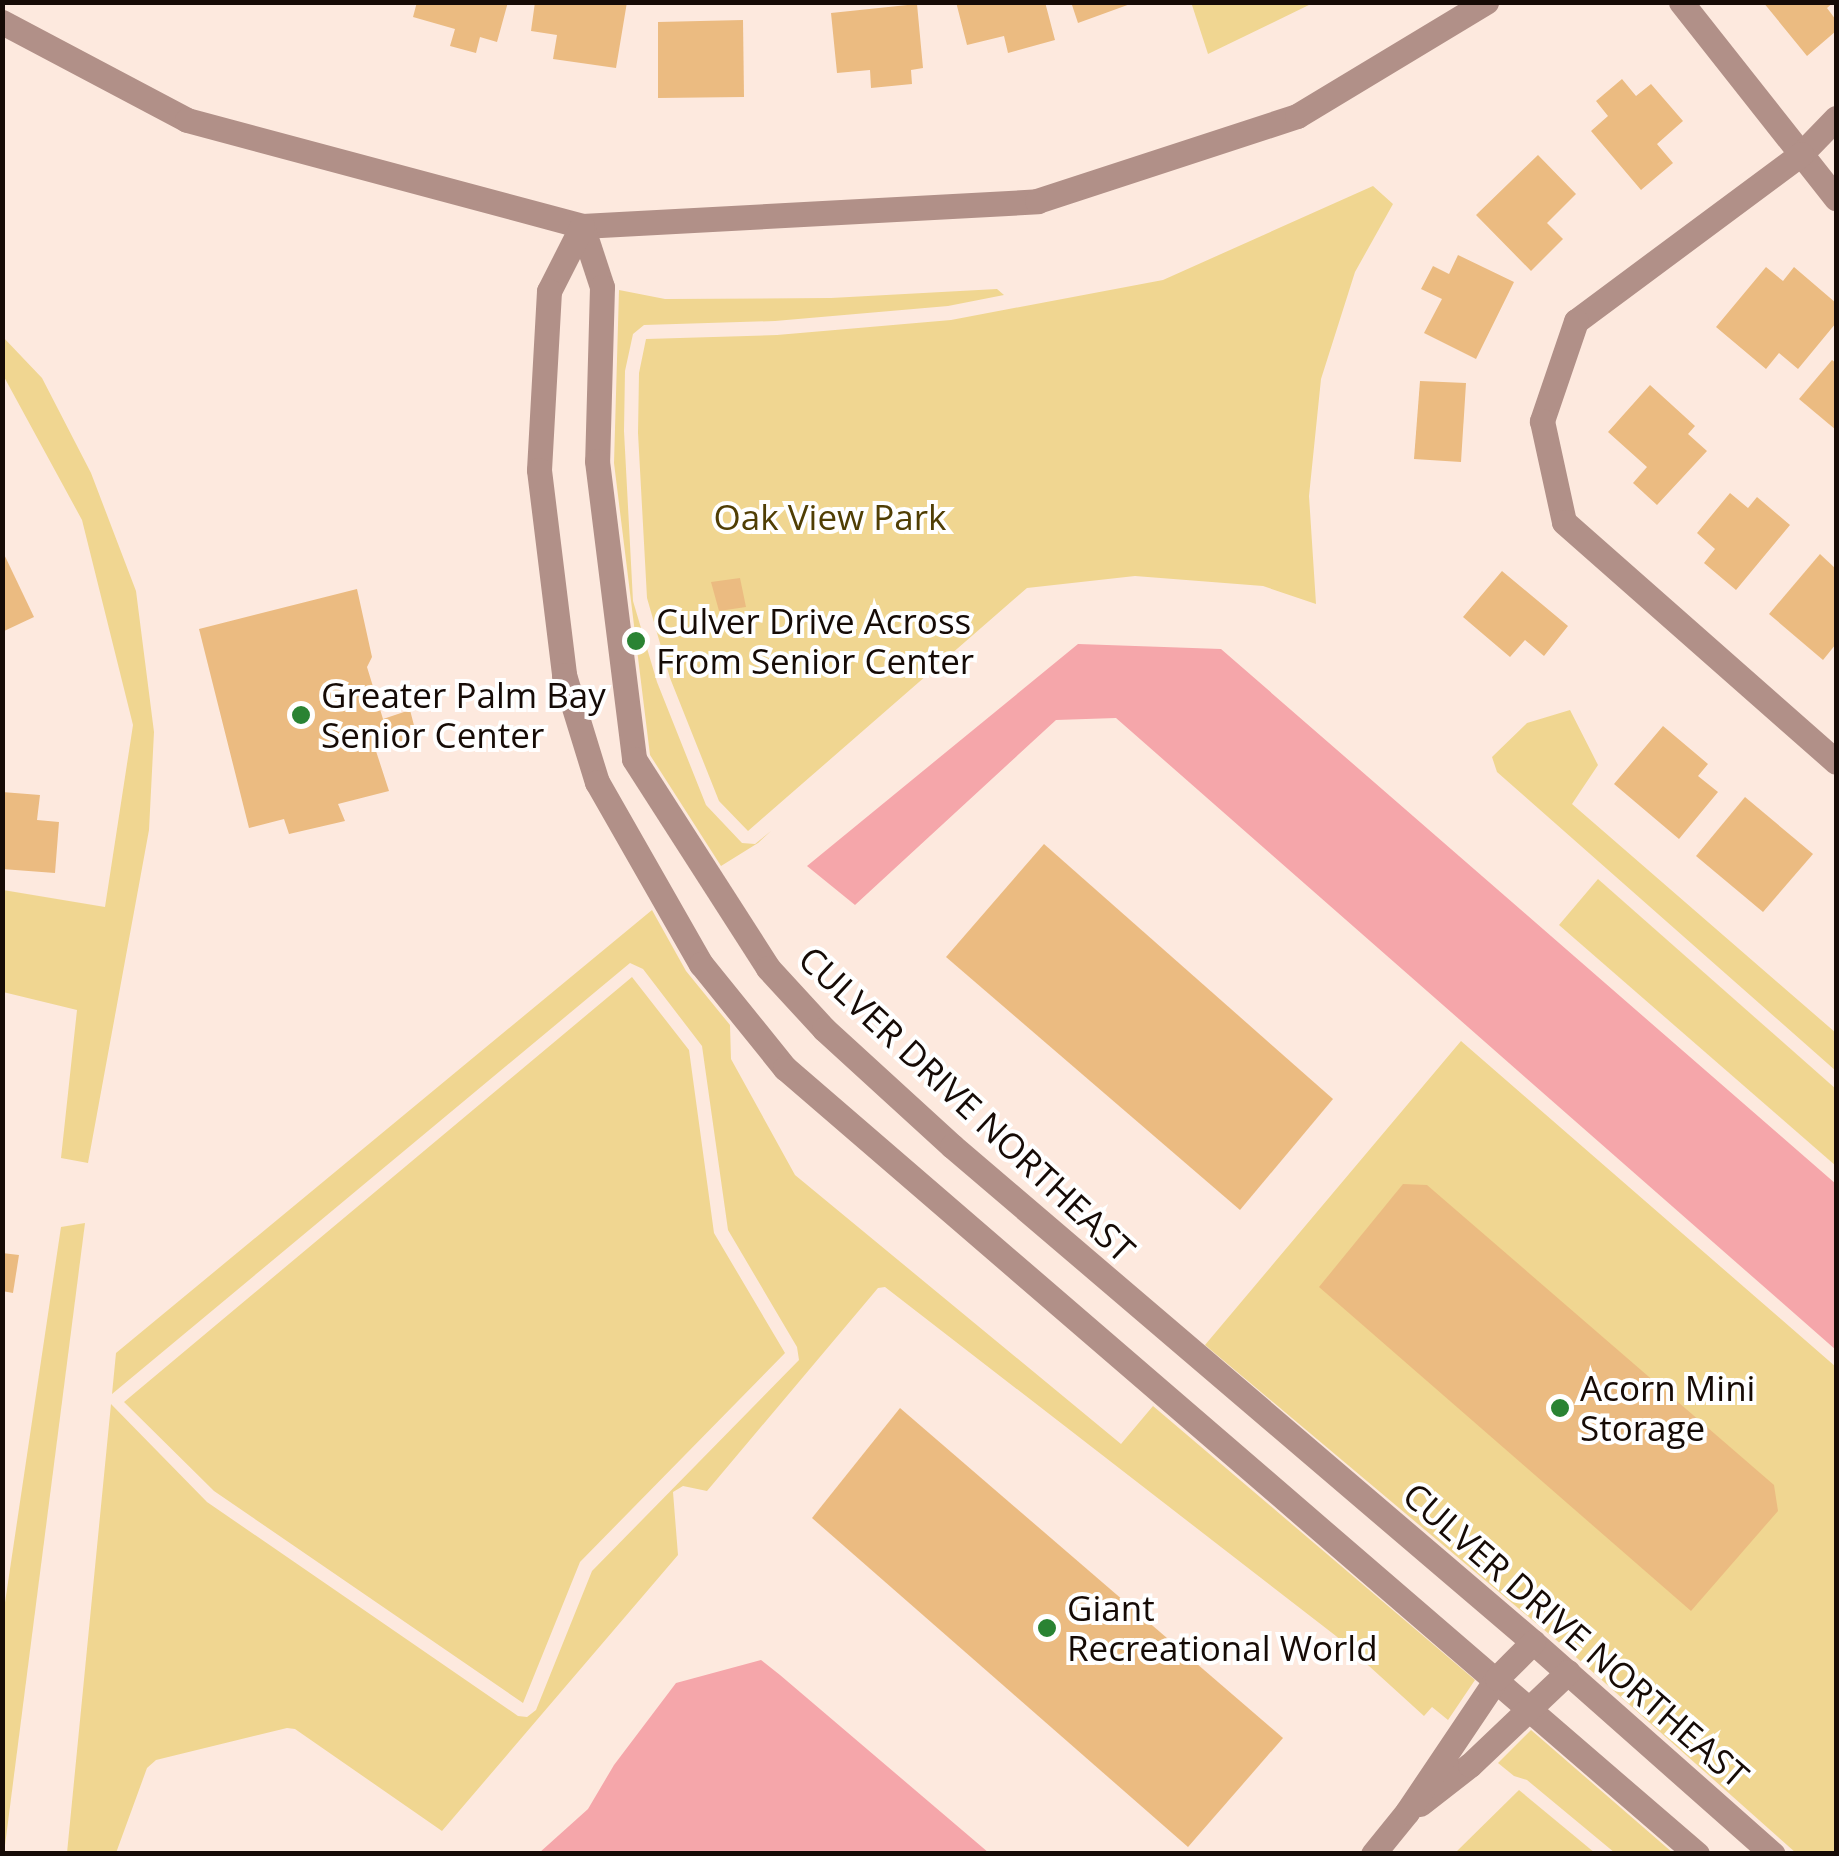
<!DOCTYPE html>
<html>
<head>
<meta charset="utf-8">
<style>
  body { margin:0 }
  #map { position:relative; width:1839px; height:1856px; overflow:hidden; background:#fde9de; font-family:"Open Sans",sans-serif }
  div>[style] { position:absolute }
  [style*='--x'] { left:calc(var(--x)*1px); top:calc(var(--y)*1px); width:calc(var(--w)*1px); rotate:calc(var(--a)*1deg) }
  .green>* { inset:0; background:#f0d691 }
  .water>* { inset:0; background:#f5a6aa }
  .building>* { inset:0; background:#ebbb81 }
  .minor>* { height:25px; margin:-12.5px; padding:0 12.5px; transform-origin:12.5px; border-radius:12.5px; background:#b19088 }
  .dots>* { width:28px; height:28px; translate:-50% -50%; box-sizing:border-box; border:5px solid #fff; border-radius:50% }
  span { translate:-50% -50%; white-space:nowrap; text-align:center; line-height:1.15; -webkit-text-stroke:8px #fff; paint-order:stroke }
  .park-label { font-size:35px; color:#503e04 }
  .poi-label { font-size:35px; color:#160b06 }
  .left { translate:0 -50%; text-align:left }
  .street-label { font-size:35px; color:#160b06 }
  .frame { position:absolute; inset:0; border:5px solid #160b06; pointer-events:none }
</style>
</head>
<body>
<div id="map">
  <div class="green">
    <i style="clip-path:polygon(1191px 2px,1313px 2px,1313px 3px,1208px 54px)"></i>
    <i style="clip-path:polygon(1373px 186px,1393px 204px,1355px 272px,1321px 379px,1309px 496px,1316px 604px,1263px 586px,1135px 576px,1027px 588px,748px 831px,719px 801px,670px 678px,647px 598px,638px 433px,639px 373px,646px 339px,777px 335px,951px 320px,1163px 280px)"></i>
    <i style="clip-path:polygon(997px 289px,1004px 295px,948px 306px,775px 321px,644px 325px,633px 334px,625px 371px,624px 431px,633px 601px,657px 682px,706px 805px,742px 843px,755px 844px,771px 831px,758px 843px,721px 866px,650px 755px,614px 463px,619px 290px,665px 299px,831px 298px)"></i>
    <i style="clip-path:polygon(2px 336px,42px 378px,91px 473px,136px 591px,154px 732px,149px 830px,88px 1163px,61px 1158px,77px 1010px,3px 992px,3px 890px,105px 907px,133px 725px,82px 520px,3px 375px)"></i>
    <i style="clip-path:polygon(1570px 710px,1598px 765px,1572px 804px,1836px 1033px,1836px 1071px,1497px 772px,1492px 757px,1527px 723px)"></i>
    <i style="clip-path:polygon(1598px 879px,1836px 1089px,1836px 1166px,1559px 925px)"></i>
    <i style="clip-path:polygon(652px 910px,686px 971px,730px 1025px,731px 1059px,795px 1175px,1121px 1444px,1153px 1406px,1475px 1680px,1448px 1720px,1432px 1707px,1424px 1716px,1336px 1636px,885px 1287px,878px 1288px,707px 1491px,683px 1486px,673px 1492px,678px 1555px,442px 1831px,295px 1729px,287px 1728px,156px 1760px,147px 1768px,116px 1853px,67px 1853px,111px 1404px,207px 1502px,518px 1716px,527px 1717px,536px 1710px,592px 1571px,799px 1360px,797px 1347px,728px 1230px,702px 1046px,643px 969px,630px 963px,112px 1394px,116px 1353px)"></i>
    <i style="clip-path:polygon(632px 977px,689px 1050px,714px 1233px,785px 1353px,580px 1562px,523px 1703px,214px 1491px,124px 1402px)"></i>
    <i style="clip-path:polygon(1461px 1041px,1836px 1367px,1836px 1853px,1796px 1853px,1568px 1650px,1205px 1345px)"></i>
    <i style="clip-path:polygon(85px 1223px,4px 1853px,3px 1853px,3px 1616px,61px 1227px)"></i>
    <i style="clip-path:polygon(1531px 1730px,1673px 1853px,1615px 1853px,1527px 1780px,1514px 1776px,1498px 1763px)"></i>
    <i style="clip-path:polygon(1519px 1790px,1595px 1853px,1455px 1853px)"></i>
  </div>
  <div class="water">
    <i style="clip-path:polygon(1078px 644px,1221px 649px,1836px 1184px,1836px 1350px,1116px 718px,1056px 720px,855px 905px,807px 866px)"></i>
    <i style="clip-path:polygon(761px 1660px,780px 1675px,989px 1853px,539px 1853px,588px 1809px,614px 1765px,676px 1683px)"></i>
  </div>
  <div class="building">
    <i style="clip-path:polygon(417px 2px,508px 2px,497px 42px,480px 37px,476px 53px,450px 46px,455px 29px,413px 17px)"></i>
    <i style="clip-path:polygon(535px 2px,627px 2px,616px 68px,553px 59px,557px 35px,531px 31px)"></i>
    <i style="clip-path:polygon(956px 2px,1045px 2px,1055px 40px,1008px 53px,1004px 36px,967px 45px)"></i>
    <i style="clip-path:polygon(1071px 2px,1133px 2px,1133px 3px,1078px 23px)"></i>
    <i style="clip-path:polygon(1763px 2px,1834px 2px,1827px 8px,1836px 20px,1836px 31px,1807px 56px)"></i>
    <i style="clip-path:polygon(917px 4px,923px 68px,911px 70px,912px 84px,871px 88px,870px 70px,837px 73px,831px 13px)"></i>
    <i style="clip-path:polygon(743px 20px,744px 97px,658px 98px,658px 22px)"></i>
    <i style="clip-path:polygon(1622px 79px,1636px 96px,1651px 84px,1683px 121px,1657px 144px,1673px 163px,1641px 190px,1591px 131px,1608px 116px,1596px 101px)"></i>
    <i style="clip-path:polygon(1538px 155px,1576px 194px,1547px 223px,1563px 239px,1531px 271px,1476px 215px)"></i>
    <i style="clip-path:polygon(1458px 255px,1514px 282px,1476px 359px,1424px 333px,1442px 299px,1421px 289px,1433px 266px,1449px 274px)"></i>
    <i style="clip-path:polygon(1766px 267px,1783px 281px,1794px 267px,1836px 303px,1836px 323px,1798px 369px,1779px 353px,1766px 369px,1716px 327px)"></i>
    <i style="clip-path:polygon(1832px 360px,1836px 363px,1836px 430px,1799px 399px)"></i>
    <i style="clip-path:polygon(1420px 381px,1466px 383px,1461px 462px,1414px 459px)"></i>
    <i style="clip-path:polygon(1650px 385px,1695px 426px,1688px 434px,1707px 451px,1657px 505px,1633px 483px,1647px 467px,1608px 432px)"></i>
    <i style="clip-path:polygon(1730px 493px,1748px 508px,1757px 497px,1790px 525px,1736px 590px,1704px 563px,1715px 549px,1697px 533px)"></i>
    <i style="clip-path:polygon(2px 550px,34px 617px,2px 632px)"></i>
    <i style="clip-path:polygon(1820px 554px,1836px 569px,1836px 644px,1823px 660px,1769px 614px)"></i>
    <i style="clip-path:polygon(1502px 571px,1568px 626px,1544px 656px,1525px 640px,1510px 657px,1463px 617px)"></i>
    <i style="clip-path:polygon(740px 578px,746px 607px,719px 611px,711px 582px)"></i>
    <i style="clip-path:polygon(357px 589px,372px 657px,367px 667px,383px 719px,410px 710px,417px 737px,375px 748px,389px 791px,338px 804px,345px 821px,289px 834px,284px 819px,249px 828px,199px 629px)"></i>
    <i style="clip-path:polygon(1663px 726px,1708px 764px,1698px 776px,1718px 792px,1679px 839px,1614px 784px)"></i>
    <i style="clip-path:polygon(2px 792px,40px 795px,37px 820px,59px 822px,55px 873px,2px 869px)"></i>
    <i style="clip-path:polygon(1745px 797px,1813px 854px,1763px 912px,1696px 856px)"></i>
    <i style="clip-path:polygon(1044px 844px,1333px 1099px,1240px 1210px,946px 957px)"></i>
    <i style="clip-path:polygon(1403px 1184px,1427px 1185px,1774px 1485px,1778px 1511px,1691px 1611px,1319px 1287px)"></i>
    <i style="clip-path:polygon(2px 1253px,19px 1255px,13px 1293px,2px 1291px)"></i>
    <i style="clip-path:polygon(900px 1408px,1283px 1738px,1188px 1847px,812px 1518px)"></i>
  </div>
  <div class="minor">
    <i style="--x:1681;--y:2;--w:250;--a:51.7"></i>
    <i style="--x:2;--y:22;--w:209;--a:27.9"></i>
    <i style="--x:187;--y:120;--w:409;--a:15"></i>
    <i style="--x:582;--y:226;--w:456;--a:-3.1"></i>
    <i style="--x:1037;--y:201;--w:274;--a:-18.1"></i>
    <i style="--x:1297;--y:116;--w:221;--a:-31.1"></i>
    <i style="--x:1836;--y:118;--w:50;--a:134.2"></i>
    <i style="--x:1801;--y:154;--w:280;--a:143.4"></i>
    <i style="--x:1576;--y:321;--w:106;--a:108.8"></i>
    <i style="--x:1542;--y:421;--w:103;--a:77.7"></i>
    <i style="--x:1564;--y:522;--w:363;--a:41.4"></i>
    <i style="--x:582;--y:226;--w:64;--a:71.8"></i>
    <i style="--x:602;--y:287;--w:174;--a:91.6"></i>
    <i style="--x:597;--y:461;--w:300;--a:82.9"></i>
    <i style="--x:634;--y:759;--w:248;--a:57.3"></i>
    <i style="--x:768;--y:968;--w:83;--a:47.4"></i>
    <i style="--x:824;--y:1029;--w:173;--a:42.4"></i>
    <i style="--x:952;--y:1146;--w:764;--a:40.49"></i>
    <i style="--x:1533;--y:1642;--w:320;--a:41.5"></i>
    <i style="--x:582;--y:226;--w:73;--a:116.9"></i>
    <i style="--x:549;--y:291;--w:179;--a:93.2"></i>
    <i style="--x:539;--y:470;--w:207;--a:83"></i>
    <i style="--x:564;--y:675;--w:112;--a:72.9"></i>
    <i style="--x:597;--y:782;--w:210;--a:60.3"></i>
    <i style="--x:701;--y:964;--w:134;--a:51.1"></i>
    <i style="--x:785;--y:1068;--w:1204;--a:40.76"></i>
    <i style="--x:1420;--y:1804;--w:63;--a:-38"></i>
    <i style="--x:1470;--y:1765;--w:135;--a:-43.5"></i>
    <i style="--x:1373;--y:1854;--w:54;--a:-51"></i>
    <i style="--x:1407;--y:1812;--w:161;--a:-56.1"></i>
    <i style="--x:1497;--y:1678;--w:51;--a:-45"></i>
  </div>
  <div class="dots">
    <i style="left:636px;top:641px;background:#2a8333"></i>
    <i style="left:301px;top:715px;background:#2a8333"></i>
    <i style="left:1560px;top:1408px;background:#2a8333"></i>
    <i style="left:1047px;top:1628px;background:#2a8333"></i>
  </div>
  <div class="park-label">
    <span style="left:830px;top:517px">Oak View Park</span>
  </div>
  <div class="poi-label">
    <span class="left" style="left:656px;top:641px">Culver Drive Across<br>From Senior Center</span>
    <span class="left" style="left:321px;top:715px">Greater Palm Bay<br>Senior Center</span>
    <span class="left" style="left:1580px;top:1408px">Acorn Mini<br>Storage</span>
    <span class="left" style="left:1067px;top:1628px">Giant<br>Recreational World</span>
  </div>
  <div class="street-label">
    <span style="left:967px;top:1104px;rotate:43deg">CULVER DRIVE NORTHEAST</span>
    <span style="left:1576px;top:1635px;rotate:41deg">CULVER DRIVE NORTHEAST</span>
  </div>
  <div class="frame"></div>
</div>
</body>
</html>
